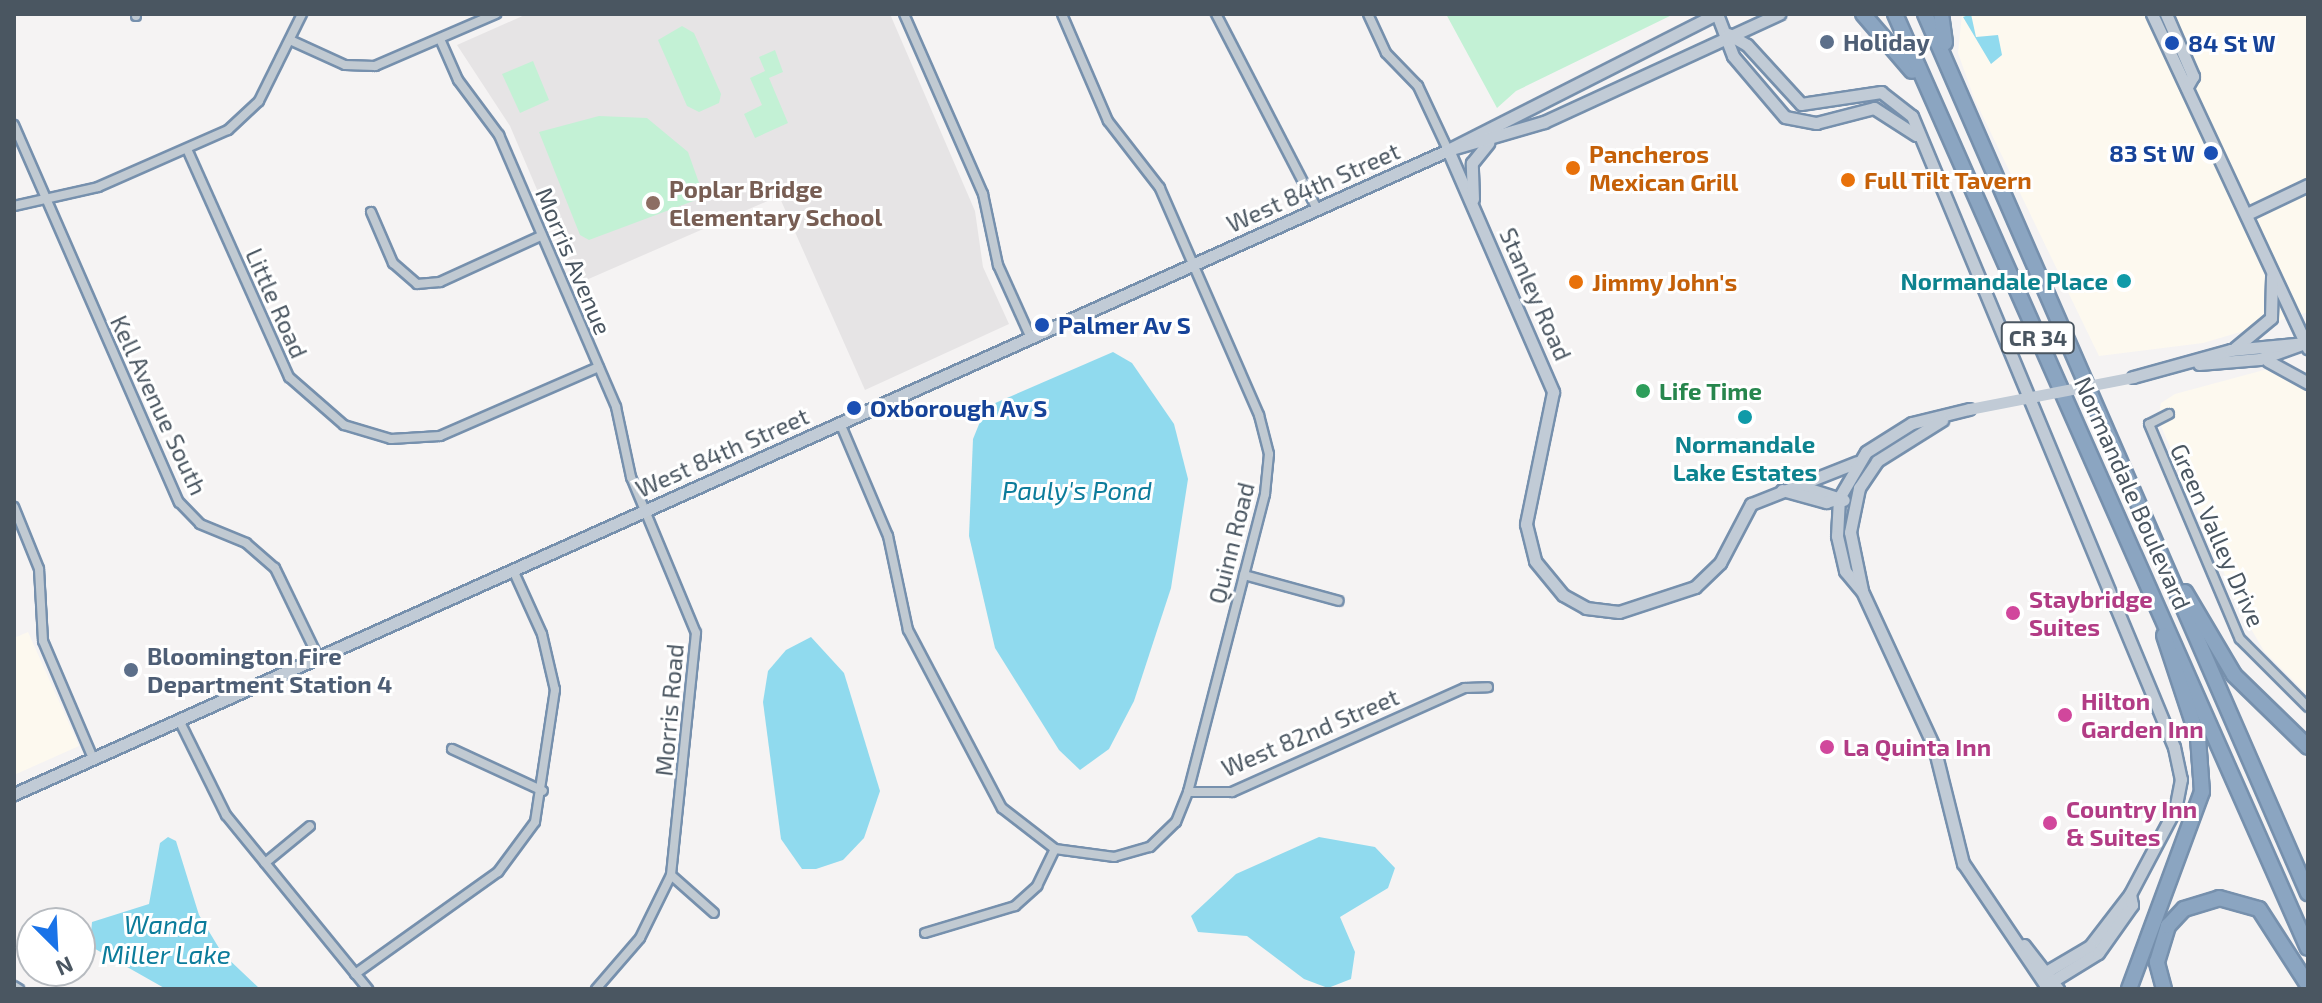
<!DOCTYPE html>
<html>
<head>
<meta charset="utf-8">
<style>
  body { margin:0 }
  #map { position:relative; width:2322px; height:1003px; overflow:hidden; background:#f5f3f3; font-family:"Exo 2",sans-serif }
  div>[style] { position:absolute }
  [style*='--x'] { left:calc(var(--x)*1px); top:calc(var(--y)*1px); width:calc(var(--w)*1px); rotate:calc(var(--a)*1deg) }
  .commercial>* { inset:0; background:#fdf9ef }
  .education>* { inset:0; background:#e6e4e5 }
  .green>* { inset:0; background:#c3f1d5 }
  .water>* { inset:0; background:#90daee }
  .roads { filter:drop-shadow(2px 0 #7690ad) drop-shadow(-2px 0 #7690ad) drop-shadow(0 2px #7690ad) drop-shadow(0 -2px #7690ad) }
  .street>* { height:8px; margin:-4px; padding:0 4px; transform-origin:4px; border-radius:4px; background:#c1cad2 }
  .secondary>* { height:11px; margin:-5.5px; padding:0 5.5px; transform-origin:5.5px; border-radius:5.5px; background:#c1cbd6 }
  .highway>* { height:14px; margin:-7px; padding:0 7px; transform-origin:7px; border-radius:7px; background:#8ba5c1 }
  .secondary-bridge>* { height:11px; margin:-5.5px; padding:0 5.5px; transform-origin:5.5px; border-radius:5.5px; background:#c1cbd6 }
  .dots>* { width:22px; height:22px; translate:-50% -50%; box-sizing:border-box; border:4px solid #fff; border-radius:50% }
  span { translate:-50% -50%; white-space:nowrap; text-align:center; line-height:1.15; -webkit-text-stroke:6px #fff; paint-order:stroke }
  .shield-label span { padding:2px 6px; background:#fff; border:2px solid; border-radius:6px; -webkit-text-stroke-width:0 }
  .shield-label { font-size:22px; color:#4a5661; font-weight:700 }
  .service-label { font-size:24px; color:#4e5e75; font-weight:700 }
  .left { translate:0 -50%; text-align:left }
  .transit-label { font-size:24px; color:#164399; font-weight:700 }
  .right { translate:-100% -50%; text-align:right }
  .food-label { font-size:24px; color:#c56008; font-weight:700 }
  .street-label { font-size:24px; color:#4a5661 }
  .education-label { font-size:24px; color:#785e54; font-weight:700 }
  .culture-label { font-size:24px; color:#0d838f; font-weight:700 }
  .leisure-label { font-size:24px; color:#27864d; font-weight:700 }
  .hotel-label { font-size:24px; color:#b23c85; font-weight:700 }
  .water-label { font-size:26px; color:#0c7c9b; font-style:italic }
  .frame { position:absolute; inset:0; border:16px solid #4a5661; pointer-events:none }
  .north { position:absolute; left:16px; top:907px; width:80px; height:80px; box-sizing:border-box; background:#fff; border:2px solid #b7bbc0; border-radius:50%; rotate:156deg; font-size:22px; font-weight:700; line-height:32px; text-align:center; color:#4a5661 }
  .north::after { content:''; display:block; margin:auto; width:28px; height:36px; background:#1a73e8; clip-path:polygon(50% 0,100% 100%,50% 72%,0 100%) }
</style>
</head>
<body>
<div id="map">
  <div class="commercial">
    <i style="clip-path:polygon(1962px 14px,2308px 14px,2308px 312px,2203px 343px,2099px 356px,1974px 98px,1958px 53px)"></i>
    <i style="clip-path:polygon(2264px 370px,2288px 371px,2308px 395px,2308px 695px,2264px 651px,2240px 610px,2158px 419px,2161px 403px,2175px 394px)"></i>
    <i style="clip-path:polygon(28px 632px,79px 746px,14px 775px,14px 638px)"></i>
  </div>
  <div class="education">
    <i style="clip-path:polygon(527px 14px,890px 14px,975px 211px,983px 267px,1009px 324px,865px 390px,779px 196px,577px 284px,510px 126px,457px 45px)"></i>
  </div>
  <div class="green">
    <i style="clip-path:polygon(1446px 14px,1674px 14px,1516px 91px,1497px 108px)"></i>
    <i style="clip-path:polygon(682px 26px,694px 33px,721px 94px,719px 103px,699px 112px,687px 106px,658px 40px)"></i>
    <i style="clip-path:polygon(775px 50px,783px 72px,769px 78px,788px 123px,755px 138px,744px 114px,762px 105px,750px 78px,765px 71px,759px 57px)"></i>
    <i style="clip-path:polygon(533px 61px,549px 100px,520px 113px,502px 74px)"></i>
    <i style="clip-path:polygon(599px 116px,647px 118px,688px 152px,704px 197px,589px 240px,580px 235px,539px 132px)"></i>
  </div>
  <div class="water">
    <i style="clip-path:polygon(1971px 14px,1976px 37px,1998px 35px,2002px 55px,1991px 64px,1963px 17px)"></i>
    <i style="clip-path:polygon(1113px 352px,1132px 363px,1174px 424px,1188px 479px,1171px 588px,1134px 701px,1109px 749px,1080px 770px,1059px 750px,995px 648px,969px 536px,973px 439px,986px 407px)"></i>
    <i style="clip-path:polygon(811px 637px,844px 673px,880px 791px,864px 838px,843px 860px,816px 869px,802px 869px,781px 839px,763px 702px,768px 671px,786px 650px)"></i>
    <i style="clip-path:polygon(168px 837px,176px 841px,199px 915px,222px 953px,260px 989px,166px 989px,90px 946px,92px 922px,149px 904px,160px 843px)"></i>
    <i style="clip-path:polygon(1319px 837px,1375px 847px,1395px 868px,1388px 888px,1340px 917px,1355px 952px,1351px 979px,1328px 988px,1304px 979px,1247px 936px,1198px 932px,1191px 916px,1236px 874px)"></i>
  </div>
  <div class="roads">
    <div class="street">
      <i style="--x:904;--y:14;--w:197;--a:66.3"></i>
      <i style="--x:983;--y:194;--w:73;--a:78.1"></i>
      <i style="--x:998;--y:265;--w:80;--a:65.7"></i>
      <i style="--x:1216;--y:14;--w:220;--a:62.6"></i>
      <i style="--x:1368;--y:14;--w:43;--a:65.2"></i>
      <i style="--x:1386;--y:53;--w:46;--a:45.9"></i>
      <i style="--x:1418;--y:86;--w:71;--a:64.9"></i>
      <i style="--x:136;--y:16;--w:2;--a:-90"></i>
      <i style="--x:440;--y:39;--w:45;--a:66.3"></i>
      <i style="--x:458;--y:80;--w:69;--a:53.3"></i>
      <i style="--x:499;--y:135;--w:296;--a:66.7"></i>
      <i style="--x:616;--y:407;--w:72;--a:77.9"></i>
      <i style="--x:631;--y:477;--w:169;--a:67.4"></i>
      <i style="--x:696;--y:633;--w:243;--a:95.9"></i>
      <i style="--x:290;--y:40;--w:60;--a:24.4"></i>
      <i style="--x:345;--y:65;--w:30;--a:2"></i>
      <i style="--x:375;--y:66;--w:132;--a:-23.3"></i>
      <i style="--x:14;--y:125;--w:412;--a:66.4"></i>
      <i style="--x:179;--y:502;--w:30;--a:46"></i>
      <i style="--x:200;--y:524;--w:50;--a:22.4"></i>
      <i style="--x:246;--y:543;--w:38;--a:41"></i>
      <i style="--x:275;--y:568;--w:99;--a:64.2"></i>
      <i style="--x:187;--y:149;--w:250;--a:65.9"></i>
      <i style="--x:289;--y:377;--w:73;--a:41.1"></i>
      <i style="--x:344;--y:425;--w:49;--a:16.6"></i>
      <i style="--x:391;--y:439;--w:49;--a:-3.5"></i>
      <i style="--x:440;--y:436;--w:173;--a:-23.5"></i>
      <i style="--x:14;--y:206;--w:86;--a:-12.7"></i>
      <i style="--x:98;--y:187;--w:142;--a:-23.7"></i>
      <i style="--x:228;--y:130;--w:42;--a:-43.1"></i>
      <i style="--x:259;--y:101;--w:97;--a:-63.7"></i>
      <i style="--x:371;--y:212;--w:56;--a:66.7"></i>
      <i style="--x:393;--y:263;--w:32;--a:41"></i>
      <i style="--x:417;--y:284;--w:23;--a:-5"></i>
      <i style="--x:440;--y:282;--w:111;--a:-24.5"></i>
      <i style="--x:2169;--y:414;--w:22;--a:153"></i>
      <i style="--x:2149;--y:424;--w:233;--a:67.1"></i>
      <i style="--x:2240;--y:639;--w:96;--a:45"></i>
      <i style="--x:840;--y:423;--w:123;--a:67"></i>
      <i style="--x:888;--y:536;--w:96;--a:78"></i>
      <i style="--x:908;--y:630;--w:201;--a:62.2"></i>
      <i style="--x:1002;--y:808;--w:67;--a:37.7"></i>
      <i style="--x:1055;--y:849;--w:60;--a:7.7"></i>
      <i style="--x:1114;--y:857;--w:37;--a:-16"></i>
      <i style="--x:1150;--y:847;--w:36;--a:-44"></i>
      <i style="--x:1176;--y:822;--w:32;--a:-68"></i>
      <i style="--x:1188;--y:792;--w:308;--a:-75.5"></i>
      <i style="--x:1265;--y:494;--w:40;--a:-84.3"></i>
      <i style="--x:1269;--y:454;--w:40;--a:-104.4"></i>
      <i style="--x:1259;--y:415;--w:248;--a:-113.6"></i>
      <i style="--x:1160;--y:188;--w:85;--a:-127.8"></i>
      <i style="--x:1108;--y:121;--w:116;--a:-113.3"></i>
      <i style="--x:14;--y:507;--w:67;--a:68"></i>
      <i style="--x:39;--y:569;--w:72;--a:86.8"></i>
      <i style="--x:43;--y:641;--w:127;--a:66.9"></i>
      <i style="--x:1244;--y:575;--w:98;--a:15.3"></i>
      <i style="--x:179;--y:720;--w:106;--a:63.7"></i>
      <i style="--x:226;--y:815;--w:225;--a:50.8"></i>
      <i style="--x:452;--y:749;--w:100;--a:24.8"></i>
      <i style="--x:1188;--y:792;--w:44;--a:0"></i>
      <i style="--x:1232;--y:792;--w:255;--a:-24.1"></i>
      <i style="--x:1465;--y:688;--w:23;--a:-2"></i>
      <i style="--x:265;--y:863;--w:58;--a:-39.4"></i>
      <i style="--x:925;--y:933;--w:94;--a:-16.7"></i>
      <i style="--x:1015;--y:906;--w:30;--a:-42"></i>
      <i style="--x:1037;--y:886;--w:41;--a:-64.1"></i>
      <i style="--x:355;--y:974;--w:176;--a:-35.5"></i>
      <i style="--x:498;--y:872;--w:62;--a:-53.5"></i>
      <i style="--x:535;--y:822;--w:134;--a:-81.4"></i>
      <i style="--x:555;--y:690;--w:57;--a:-103.1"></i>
      <i style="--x:542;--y:634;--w:70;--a:-114.4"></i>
      <i style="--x:14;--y:986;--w:6;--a:31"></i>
      <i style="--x:596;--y:989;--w:67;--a:-49.2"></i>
      <i style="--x:640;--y:938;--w:70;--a:-63.8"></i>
      <i style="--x:671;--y:875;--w:57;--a:41.5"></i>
    </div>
    <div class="secondary">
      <i style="--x:1717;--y:14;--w:45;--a:69.1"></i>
      <i style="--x:1733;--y:56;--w:80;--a:49.6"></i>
      <i style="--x:1785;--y:117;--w:32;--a:11"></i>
      <i style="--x:1816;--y:123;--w:60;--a:-14.5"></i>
      <i style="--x:1874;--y:108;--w:50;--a:32.7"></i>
      <i style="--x:2152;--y:14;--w:369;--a:65"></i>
      <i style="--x:2166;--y:14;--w:68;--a:66.5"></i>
      <i style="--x:2193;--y:76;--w:13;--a:119"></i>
      <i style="--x:1728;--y:34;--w:22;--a:30"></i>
      <i style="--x:1747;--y:45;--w:80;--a:47.5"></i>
      <i style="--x:1801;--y:104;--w:81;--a:-8.5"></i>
      <i style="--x:1881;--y:92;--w:39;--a:38"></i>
      <i style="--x:1912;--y:116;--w:683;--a:67.45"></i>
      <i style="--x:2174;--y:747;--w:33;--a:78"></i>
      <i style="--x:2181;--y:779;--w:31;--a:101"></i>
      <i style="--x:2175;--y:809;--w:96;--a:117.9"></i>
      <i style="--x:2130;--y:894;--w:66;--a:127.6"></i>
      <i style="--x:2090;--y:946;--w:57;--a:149.4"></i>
      <i style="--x:1448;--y:150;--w:264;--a:66.5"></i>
      <i style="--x:1553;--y:392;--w:135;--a:101.6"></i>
      <i style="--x:1526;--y:524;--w:38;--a:76"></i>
      <i style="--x:1535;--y:561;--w:44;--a:50.5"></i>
      <i style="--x:1563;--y:595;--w:26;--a:29"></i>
      <i style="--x:1586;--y:608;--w:33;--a:7"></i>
      <i style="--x:1619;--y:612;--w:80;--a:-18.2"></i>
      <i style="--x:1695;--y:587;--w:35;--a:-44"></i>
      <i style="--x:1720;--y:563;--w:67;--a:-62.3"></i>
      <i style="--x:1751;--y:504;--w:114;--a:-21.6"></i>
      <i style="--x:1448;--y:150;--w:301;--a:-26.9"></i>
      <i style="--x:1473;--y:199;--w:36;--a:-92"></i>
      <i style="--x:1472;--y:163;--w:26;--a:-51"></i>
      <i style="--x:2247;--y:214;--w:68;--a:-25.4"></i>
      <i style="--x:2235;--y:348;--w:47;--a:-39.8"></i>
      <i style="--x:2271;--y:318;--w:42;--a:-88.6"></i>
      <i style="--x:2268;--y:361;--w:46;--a:28.8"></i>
      <i style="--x:2199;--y:364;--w:61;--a:-4.7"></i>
      <i style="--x:2260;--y:359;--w:48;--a:-19.6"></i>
      <i style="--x:2133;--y:377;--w:102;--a:-15.4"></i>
      <i style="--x:2231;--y:350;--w:75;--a:-5.3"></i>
      <i style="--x:1969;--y:409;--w:59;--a:166.2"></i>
      <i style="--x:1912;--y:423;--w:54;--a:147.8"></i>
      <i style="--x:1866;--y:452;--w:53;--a:120.4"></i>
      <i style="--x:1839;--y:498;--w:38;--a:93"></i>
      <i style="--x:1837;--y:536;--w:36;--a:77"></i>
      <i style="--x:1845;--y:571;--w:26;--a:50"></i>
      <i style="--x:1862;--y:591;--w:172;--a:65.2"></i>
      <i style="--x:1934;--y:747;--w:120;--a:76"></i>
      <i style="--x:1963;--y:863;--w:152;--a:56"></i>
      <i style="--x:1797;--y:485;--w:49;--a:17.7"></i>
      <i style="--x:1782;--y:490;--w:46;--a:15.3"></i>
      <i style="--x:1826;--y:502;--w:14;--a:-17"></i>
      <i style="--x:1862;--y:590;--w:59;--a:-101.7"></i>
      <i style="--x:1850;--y:532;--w:45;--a:-78.4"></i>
      <i style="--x:1859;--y:488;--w:32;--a:-56"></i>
      <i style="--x:1877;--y:461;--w:77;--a:-32.2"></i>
      <i style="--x:14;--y:794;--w:1572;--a:-24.18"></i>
      <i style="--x:1448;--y:150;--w:100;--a:-16.3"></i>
      <i style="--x:1544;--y:122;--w:259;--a:-24.7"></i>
      <i style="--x:2024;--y:945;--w:56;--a:52.3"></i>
      <i style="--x:2046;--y:985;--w:61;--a:-31.6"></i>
      <i style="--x:2098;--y:953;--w:59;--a:-54.7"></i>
      <i style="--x:2132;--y:905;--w:11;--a:-100"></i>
    </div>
    <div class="highway">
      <i style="--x:1863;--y:14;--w:75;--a:49.3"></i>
      <i style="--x:1895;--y:14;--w:1021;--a:66.15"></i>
      <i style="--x:1925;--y:14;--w:959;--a:66.46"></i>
      <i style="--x:1941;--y:14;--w:29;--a:82"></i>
      <i style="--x:2185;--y:592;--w:96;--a:59.4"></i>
      <i style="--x:2234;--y:675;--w:103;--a:44.2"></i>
      <i style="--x:2129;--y:989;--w:210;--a:-69.7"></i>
      <i style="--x:2202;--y:792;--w:54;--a:-94.2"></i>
      <i style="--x:2198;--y:738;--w:108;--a:-108.3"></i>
      <i style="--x:2164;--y:989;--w:28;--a:-105"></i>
      <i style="--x:2157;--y:962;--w:38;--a:-73"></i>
      <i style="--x:2168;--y:926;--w:23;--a:-47"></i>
      <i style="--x:2184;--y:909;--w:37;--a:-17"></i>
      <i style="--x:2219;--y:898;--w:41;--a:15.4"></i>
      <i style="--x:2259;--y:909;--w:90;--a:57.2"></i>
    </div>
  </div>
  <div class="secondary-bridge">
    <i style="--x:1969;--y:409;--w:167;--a:-11"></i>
  </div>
  <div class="dots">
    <i style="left:1827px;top:42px;background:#5c6f8a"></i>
    <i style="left:2172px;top:43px;background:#1a4fb4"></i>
    <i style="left:2211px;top:153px;background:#1a4fb4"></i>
    <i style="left:1573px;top:168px;background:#e8710a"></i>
    <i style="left:1848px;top:180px;background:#e8710a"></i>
    <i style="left:653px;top:203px;background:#8d6e63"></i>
    <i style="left:2124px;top:281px;background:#0f9aa8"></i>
    <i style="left:1576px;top:282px;background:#e8710a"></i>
    <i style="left:1042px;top:325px;background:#1a4fb4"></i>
    <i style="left:1643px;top:391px;background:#2e9e5b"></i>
    <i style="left:854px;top:408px;background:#1a4fb4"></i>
    <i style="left:1745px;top:417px;background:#0f9aa8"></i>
    <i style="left:2013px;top:613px;background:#d1479c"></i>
    <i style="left:131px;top:670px;background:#5c6f8a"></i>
    <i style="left:2065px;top:715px;background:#d1479c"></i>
    <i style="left:1827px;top:747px;background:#d1479c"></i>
    <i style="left:2050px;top:823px;background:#d1479c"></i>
  </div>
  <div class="shield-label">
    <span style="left:2038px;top:338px">CR 34</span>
  </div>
  <div class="service-label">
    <span class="left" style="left:1843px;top:42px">Holiday</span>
    <span class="left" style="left:147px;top:670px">Bloomington Fire<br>Department Station 4</span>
  </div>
  <div class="transit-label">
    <span class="left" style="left:2188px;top:43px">84 St W</span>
    <span class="right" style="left:2195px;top:153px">83 St W</span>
    <span class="left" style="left:1058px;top:325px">Palmer Av S</span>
    <span class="left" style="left:870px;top:408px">Oxborough Av S</span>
  </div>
  <div class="food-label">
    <span class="left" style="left:1589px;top:168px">Pancheros<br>Mexican Grill</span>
    <span class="left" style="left:1864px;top:180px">Full Tilt Tavern</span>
    <span class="left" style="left:1592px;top:282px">Jimmy John's</span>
  </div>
  <div class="street-label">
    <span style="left:1313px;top:187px;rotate:-24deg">West 84th Street</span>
    <span style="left:574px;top:261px;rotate:67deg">Morris Avenue</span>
    <span style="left:1536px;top:294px;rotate:66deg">Stanley Road</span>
    <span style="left:277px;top:303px;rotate:66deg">Little Road</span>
    <span style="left:159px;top:405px;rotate:65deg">Kell Avenue South</span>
    <span style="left:722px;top:452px;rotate:-24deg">West 84th Street</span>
    <span style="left:2133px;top:493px;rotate:66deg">Normandale Boulevard</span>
    <span style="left:2218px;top:535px;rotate:66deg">Green Valley Drive</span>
    <span style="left:1231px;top:543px;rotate:-76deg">Quinn Road</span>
    <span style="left:669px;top:710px;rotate:-85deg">Morris Road</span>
    <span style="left:1310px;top:732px;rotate:-23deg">West 82nd Street</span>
  </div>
  <div class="education-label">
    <span class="left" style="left:669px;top:203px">Poplar Bridge<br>Elementary School</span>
  </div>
  <div class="culture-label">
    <span class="right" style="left:2108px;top:281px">Normandale Place</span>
    <span style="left:1745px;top:458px">Normandale<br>Lake Estates</span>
  </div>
  <div class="leisure-label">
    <span class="left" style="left:1659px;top:391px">Life Time</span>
  </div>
  <div class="hotel-label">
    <span class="left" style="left:2029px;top:613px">Staybridge<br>Suites</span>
    <span class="left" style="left:2081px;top:715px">Hilton<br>Garden Inn</span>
    <span class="left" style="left:1843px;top:747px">La Quinta Inn</span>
    <span class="left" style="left:2066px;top:823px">Country Inn<br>&amp; Suites</span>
  </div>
  <div class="water-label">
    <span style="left:1077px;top:490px">Pauly's Pond</span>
    <span style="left:166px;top:939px">Wanda<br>Miller Lake</span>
  </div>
  <div class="frame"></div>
  <div class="north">N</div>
</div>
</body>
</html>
